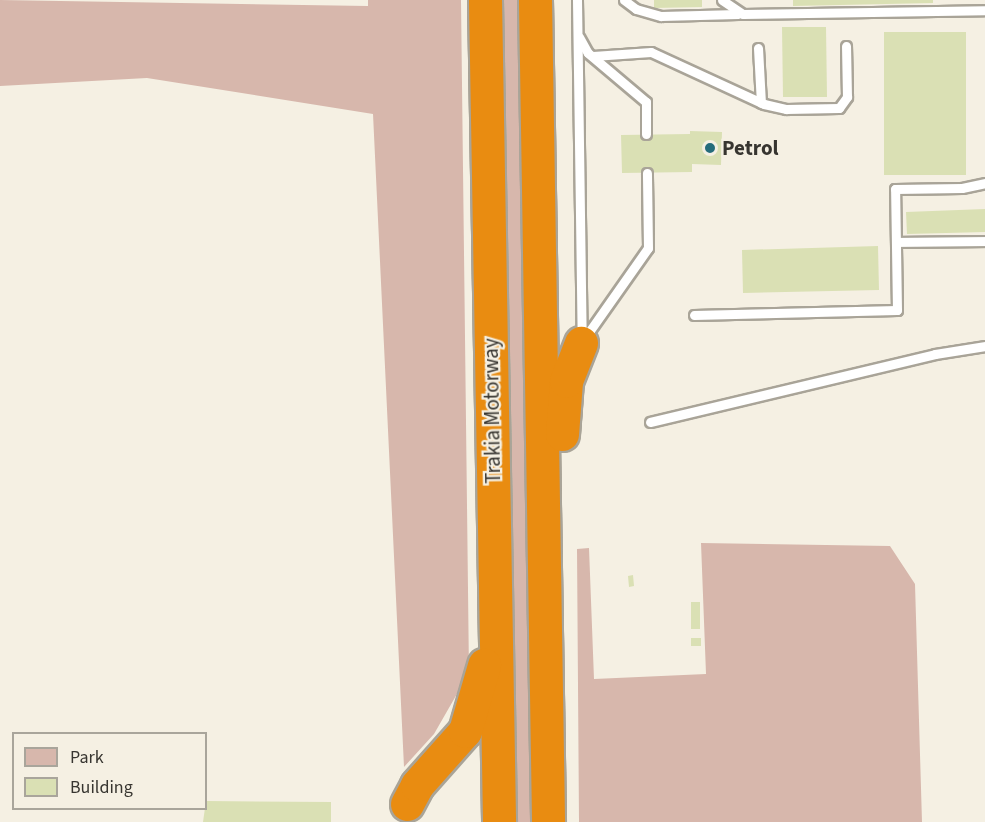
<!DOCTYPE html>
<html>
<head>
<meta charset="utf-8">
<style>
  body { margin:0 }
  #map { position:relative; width:985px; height:822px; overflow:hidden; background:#f5f0e3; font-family:"Source Sans 3",sans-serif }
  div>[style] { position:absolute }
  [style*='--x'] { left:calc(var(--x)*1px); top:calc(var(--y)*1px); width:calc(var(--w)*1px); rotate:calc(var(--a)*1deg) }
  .green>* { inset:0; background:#d7b7ac }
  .building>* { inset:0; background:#dae0b4 }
  .roads { filter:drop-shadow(2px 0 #a9a498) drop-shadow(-2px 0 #a9a498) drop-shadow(0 2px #a9a498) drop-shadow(0 -2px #a9a498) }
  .service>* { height:9px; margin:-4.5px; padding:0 4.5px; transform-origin:4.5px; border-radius:4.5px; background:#fff }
  .motorway>* { height:33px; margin:-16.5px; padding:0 16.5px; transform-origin:16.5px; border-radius:16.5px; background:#e98c11 }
  .dots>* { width:16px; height:16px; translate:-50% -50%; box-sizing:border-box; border:3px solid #f5f0e3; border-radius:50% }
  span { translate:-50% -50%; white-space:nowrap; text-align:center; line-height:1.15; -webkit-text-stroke:4.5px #f5f0e3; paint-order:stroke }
  .poi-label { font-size:21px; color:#373530; font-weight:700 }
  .left { translate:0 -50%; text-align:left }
  .street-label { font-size:21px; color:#373530 }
  .legend { position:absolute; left:12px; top:732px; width:195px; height:78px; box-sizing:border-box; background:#f5f0e3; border:2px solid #a9a59b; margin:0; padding:8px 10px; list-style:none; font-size:18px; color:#373530 }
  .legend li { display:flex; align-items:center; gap:12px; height:30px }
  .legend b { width:30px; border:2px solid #a9a59b }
</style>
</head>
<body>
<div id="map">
  <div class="green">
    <i style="clip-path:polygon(0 0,368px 6px,368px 0,461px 0,469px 673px,434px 734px,404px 767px,373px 114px,147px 78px,0 86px)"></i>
    <i style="clip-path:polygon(504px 0,517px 0,532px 822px,518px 822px)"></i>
    <i style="clip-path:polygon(701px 543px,890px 546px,915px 584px,922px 822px,579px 822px,577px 549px,589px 548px,594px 679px,706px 674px)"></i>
  </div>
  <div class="building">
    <i style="clip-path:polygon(654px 0,702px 0,702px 7px,654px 8px)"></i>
    <i style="clip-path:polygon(793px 0,933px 0,933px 3px,793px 6px)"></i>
    <i style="clip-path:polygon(782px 27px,826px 27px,827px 97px,783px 97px)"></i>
    <i style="clip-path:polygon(884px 32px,966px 32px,966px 175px,884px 175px)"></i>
    <i style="clip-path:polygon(690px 131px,722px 132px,721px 165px,692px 164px,692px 172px,622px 173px,621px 135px,690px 134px)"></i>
    <i style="clip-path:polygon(985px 209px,985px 232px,907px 234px,906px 212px)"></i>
    <i style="clip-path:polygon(878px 246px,879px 290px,743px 293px,742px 250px)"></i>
    <i style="clip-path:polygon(633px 575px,634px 586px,629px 587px,628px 576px)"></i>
    <i style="clip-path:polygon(691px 602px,700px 602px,700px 629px,691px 629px)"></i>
    <i style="clip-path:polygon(691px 638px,701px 638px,701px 646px,691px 646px)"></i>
    <i style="clip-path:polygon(206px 801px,331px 802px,331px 822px,203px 822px)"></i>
  </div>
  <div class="roads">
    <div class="service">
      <i style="--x:577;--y:0;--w:338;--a:89.2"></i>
      <i style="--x:624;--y:0;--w:15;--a:37"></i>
      <i style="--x:636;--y:9;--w:26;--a:16"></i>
      <i style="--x:661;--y:16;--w:77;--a:-1.5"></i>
      <i style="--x:722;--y:0;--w:25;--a:34"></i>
      <i style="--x:743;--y:14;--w:242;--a:-0.9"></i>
      <i style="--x:579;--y:37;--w:18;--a:61"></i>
      <i style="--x:588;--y:53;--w:76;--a:40.2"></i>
      <i style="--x:646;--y:102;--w:32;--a:90"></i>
      <i style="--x:758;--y:48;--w:55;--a:86.9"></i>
      <i style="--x:593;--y:56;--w:58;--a:-3.9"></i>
      <i style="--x:651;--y:52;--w:124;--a:24.7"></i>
      <i style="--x:764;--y:104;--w:23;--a:13"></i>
      <i style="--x:786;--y:109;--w:53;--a:-1.1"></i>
      <i style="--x:839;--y:108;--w:14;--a:-54"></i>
      <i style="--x:847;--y:97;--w:51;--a:-91.1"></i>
      <i style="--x:896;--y:242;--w:89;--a:-0.6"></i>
      <i style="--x:694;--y:315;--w:203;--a:-1.4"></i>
      <i style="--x:897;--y:310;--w:121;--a:-90.9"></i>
      <i style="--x:895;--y:189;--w:67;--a:-0.9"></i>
      <i style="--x:962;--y:188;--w:24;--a:-12"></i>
      <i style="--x:584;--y:339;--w:111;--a:-54.9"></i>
      <i style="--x:648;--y:248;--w:75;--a:-90.8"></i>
      <i style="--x:650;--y:422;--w:293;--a:-13.4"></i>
      <i style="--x:935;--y:354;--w:51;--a:-9.1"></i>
    </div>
    <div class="motorway">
      <i style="--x:485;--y:0;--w:822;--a:89.02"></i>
      <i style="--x:535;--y:0;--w:822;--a:89.09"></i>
      <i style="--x:562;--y:434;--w:53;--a:-85.7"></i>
      <i style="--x:566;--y:381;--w:41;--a:-68.5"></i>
      <i style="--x:407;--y:804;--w:21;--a:-62"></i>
      <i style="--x:417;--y:785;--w:72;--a:-48.4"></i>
      <i style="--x:465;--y:731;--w:69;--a:-73.9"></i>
    </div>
  </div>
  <div class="dots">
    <i style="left:710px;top:148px;background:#266c7b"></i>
  </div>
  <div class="poi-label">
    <span class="left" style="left:722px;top:148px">Petrol</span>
  </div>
  <div class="street-label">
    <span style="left:492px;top:411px;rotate:-91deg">Trakia Motorway</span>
  </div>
  <ul class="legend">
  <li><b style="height:16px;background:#d7b7ac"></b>Park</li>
  <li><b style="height:16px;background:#dae0b4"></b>Building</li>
  </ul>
</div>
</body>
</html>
